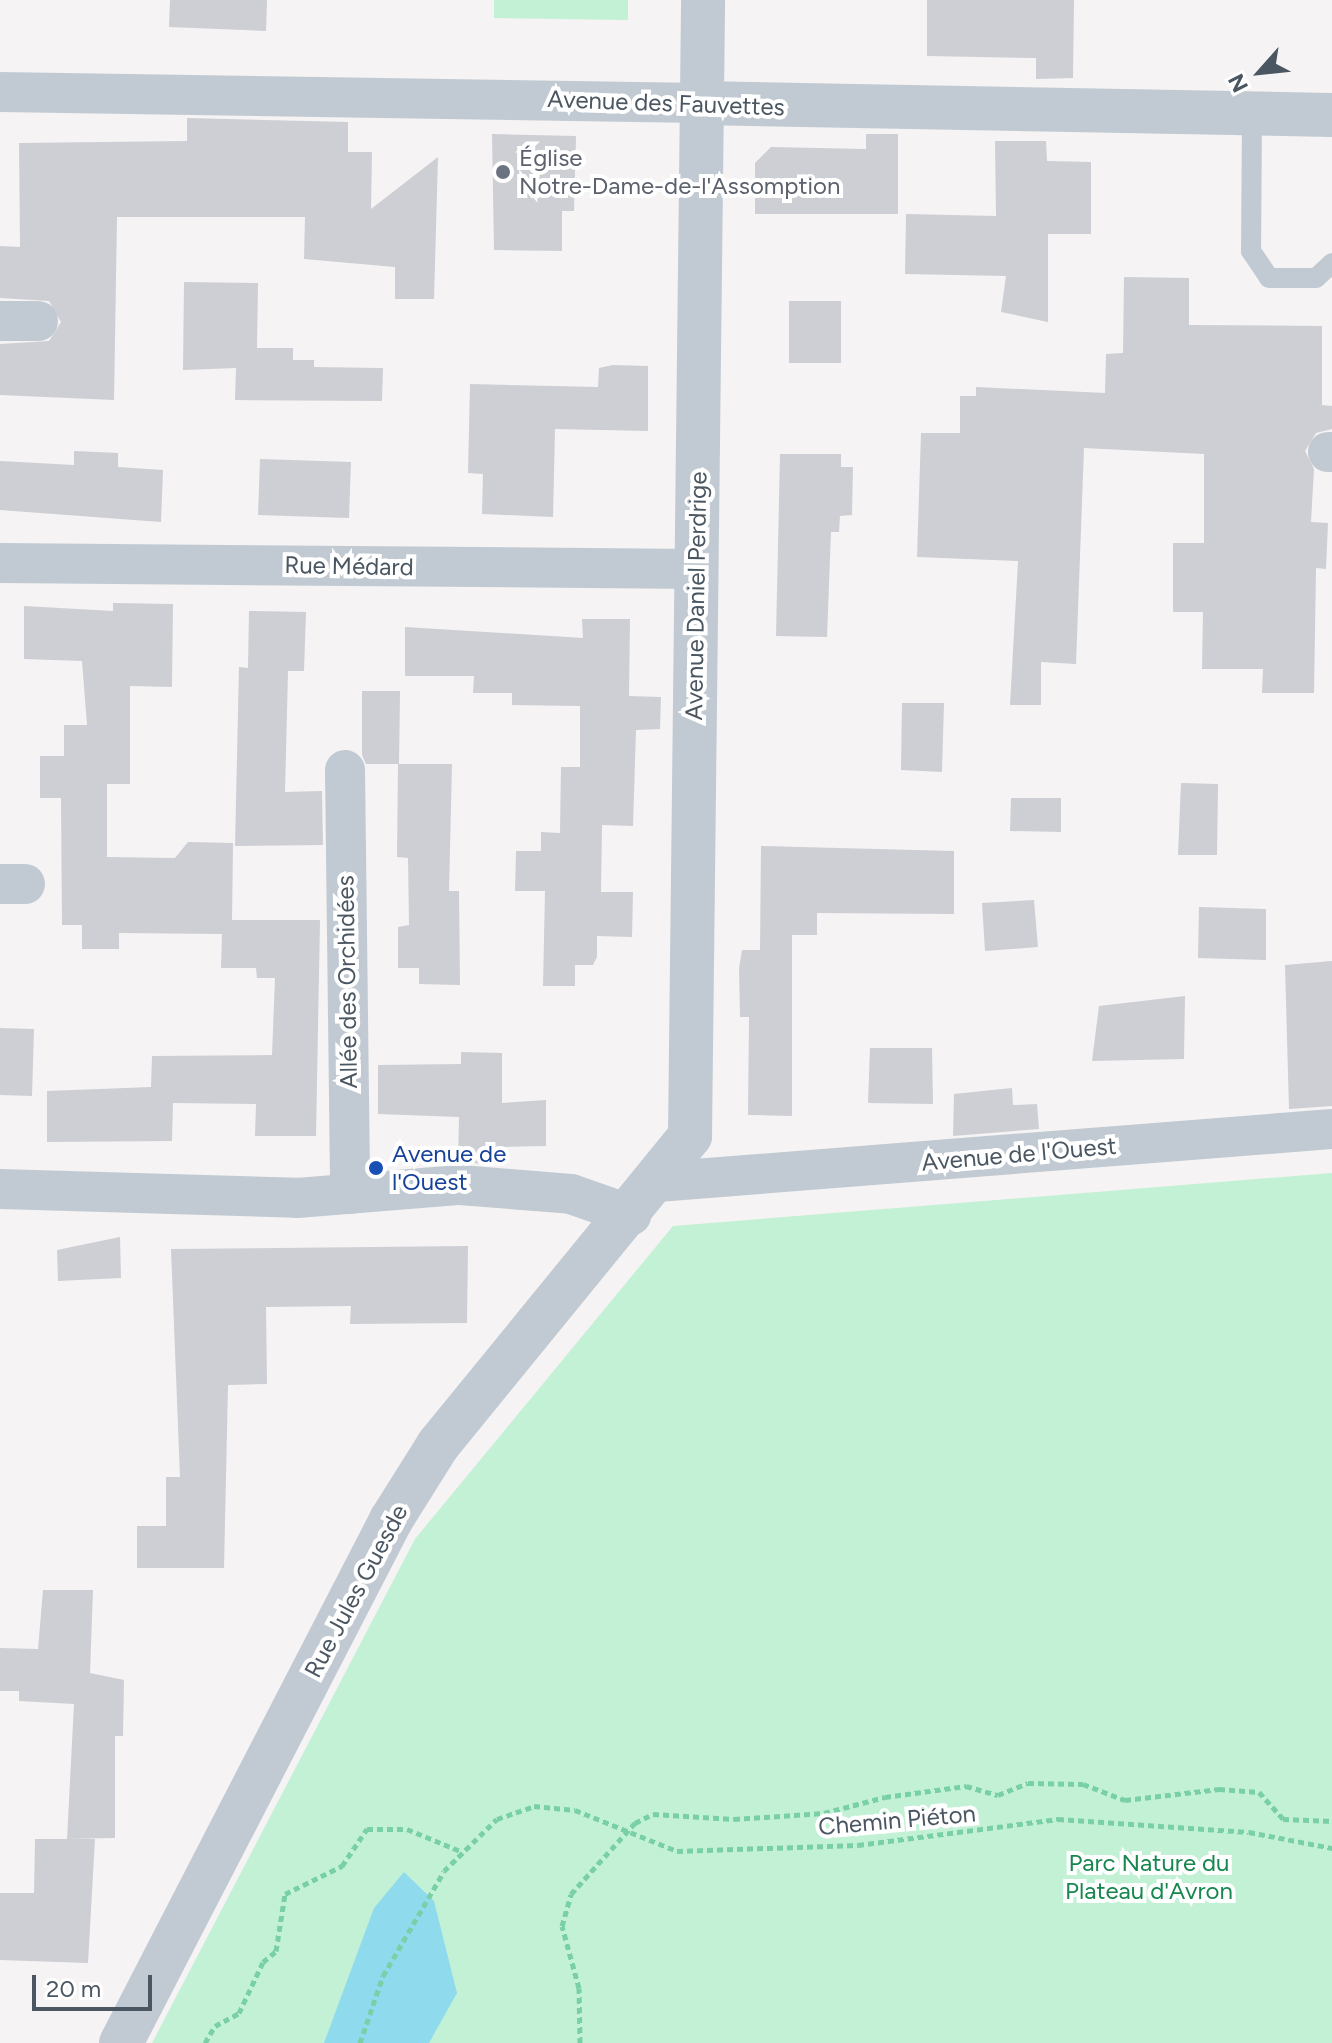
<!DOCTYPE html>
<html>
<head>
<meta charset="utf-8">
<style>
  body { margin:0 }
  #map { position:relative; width:1332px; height:2043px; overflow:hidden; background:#f5f3f3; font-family:Figtree,sans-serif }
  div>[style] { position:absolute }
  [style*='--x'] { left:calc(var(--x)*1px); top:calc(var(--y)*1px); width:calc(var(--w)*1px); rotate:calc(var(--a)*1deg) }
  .green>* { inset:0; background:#c3f1d5 }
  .water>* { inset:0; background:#90daee }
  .building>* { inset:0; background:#cdcfd5 }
  .path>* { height:5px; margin-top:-2.5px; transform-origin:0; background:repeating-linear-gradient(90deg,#7ad0a6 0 6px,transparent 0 10px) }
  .service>* { height:20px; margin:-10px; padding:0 10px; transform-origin:10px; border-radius:10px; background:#c1cad2 }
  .minor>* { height:40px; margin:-20px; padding:0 20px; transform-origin:20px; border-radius:20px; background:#c1cad2 }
  .tertiary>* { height:44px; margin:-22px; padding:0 22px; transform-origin:22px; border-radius:22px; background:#c1cad2 }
  .dots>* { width:22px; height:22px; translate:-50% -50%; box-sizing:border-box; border:4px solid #fff; border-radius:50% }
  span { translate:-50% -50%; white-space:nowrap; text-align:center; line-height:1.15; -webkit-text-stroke:8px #fff; paint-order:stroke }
  .street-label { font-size:24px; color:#4a5661 }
  .worship-label { font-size:24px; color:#5b616d }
  .left { translate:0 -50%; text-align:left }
  .transit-label { font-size:24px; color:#164399 }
  .park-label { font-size:24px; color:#17864f }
  .north { position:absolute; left:1220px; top:32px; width:80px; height:80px; -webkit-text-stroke:6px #fff; paint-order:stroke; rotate:243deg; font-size:22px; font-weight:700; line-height:32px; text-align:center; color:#4a5661 }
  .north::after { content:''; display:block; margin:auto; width:28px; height:36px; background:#4a5661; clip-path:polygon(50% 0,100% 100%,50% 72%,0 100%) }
  .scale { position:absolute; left:32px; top:1975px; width:120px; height:36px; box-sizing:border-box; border:4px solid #4a5661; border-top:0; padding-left:10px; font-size:24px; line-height:28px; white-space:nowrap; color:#4a5661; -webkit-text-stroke:6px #fff; paint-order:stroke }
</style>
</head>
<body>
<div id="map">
  <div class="green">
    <i style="clip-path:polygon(494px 0,628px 0,628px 20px,494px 18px)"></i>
    <i style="clip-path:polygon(1332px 1173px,1332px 2043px,152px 2043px,415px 1539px,673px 1226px)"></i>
  </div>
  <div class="water">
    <i style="clip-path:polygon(404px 1872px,434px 1901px,457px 1993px,429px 2043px,324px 2043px,374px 1908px)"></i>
  </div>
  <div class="building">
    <i style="clip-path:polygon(170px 0,267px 0,266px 31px,169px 27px)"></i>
    <i style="clip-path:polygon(927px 0,1074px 0,1073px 78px,1036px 79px,1036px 58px,927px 56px)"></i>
    <i style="clip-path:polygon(187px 118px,348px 122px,348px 152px,372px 152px,371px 209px,438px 157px,434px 299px,395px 299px,395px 267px,304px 259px,305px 217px,117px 217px,114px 400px,0 395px,0 344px,49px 341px,61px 322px,49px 301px,0 298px,0 246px,20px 247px,19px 143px,187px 141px)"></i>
    <i style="clip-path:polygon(492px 134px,576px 136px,574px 211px,562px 211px,562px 251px,494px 250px)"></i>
    <i style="clip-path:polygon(866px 134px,898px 134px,898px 214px,755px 214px,755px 163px,771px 147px,866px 149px)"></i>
    <i style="clip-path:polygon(995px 141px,1046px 141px,1047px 161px,1091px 162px,1091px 234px,1048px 234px,1048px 322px,1001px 312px,1006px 276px,905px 274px,906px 214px,996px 216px)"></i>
    <i style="clip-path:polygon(1124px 277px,1189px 278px,1189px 325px,1322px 326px,1322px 405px,1332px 406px,1332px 429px,1316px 433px,1305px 451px,1314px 469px,1311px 522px,1328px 523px,1326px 569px,1316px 568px,1314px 693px,1262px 693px,1263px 669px,1202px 669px,1203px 612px,1173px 612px,1173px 543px,1204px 543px,1204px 454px,1084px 448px,1076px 664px,1041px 662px,1041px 705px,1010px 705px,1018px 561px,917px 557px,921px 433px,960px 433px,960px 396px,976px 396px,976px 387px,1105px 393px,1106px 354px,1123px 353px)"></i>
    <i style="clip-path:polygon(184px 282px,258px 283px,257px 348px,293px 348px,293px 360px,314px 360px,314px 367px,383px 368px,382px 401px,235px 400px,236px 368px,183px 370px)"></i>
    <i style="clip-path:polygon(789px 301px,841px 301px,841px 363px,789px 363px)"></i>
    <i style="clip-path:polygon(613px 365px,648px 366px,648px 431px,555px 429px,553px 517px,482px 514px,483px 474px,468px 473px,470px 384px,598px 387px,599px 368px)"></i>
    <i style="clip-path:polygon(74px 451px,118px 453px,118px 467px,163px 470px,161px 522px,0 510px,0 461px,74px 465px)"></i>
    <i style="clip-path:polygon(780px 454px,841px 454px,841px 467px,853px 467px,852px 515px,840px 516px,839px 532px,831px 532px,827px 637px,776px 636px)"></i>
    <i style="clip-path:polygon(260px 459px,351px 462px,349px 518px,258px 515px)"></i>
    <i style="clip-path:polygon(113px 603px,173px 604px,172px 687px,130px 686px,130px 784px,107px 784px,107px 857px,175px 858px,188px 842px,233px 843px,232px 920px,320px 920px,316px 1136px,255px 1136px,256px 1104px,173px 1103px,172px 1141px,47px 1142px,47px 1091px,151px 1087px,152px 1056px,272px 1055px,275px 978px,257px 978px,256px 968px,221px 968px,222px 934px,119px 933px,119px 949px,82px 949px,82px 925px,62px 925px,61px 798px,40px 798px,40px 756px,64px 756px,64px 725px,87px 725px,82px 661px,24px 659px,24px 606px,113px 611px)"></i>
    <i style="clip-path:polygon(249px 611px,306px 612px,304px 671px,288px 671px,285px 792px,322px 791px,323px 845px,235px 846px,239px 667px,248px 668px)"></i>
    <i style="clip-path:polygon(582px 619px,630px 619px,629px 696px,661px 697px,660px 729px,636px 730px,633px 826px,602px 825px,601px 892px,633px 892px,632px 937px,597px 936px,597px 957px,593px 965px,575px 965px,575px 986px,543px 986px,545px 891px,515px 891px,516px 851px,541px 851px,541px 832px,560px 833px,561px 767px,580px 767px,580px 706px,512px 705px,512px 693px,473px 693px,474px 676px,405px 676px,405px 627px,583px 638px)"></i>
    <i style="clip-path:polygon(362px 691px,400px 691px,399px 764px,452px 764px,449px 891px,459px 891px,460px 985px,419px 984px,419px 968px,398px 968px,398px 927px,409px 925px,408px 858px,397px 857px,398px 764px,366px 764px,362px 755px)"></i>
    <i style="clip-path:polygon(902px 703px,944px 703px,942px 772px,901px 770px)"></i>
    <i style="clip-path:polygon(1181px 783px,1218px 784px,1217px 855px,1178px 855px)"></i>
    <i style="clip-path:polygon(1011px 798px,1061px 798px,1061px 832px,1010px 831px)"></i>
    <i style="clip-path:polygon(761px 846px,954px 851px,954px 914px,817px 913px,817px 935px,792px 935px,792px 1116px,748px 1115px,749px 1017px,740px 1017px,739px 968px,742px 950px,760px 950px)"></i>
    <i style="clip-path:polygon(1034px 900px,1038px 947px,985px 951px,982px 903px)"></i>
    <i style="clip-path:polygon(1199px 907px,1266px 909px,1266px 960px,1198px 958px)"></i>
    <i style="clip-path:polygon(1332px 961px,1332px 1106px,1289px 1109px,1285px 965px)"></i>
    <i style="clip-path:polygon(1185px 996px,1184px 1059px,1092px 1061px,1099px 1006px)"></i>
    <i style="clip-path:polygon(0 1028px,34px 1029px,32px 1096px,0 1095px)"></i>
    <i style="clip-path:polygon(870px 1048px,932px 1048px,933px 1104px,868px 1103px)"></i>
    <i style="clip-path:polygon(461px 1052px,502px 1053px,502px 1103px,546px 1100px,546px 1146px,502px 1147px,502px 1165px,458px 1162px,459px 1117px,378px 1114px,378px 1065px,461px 1064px)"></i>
    <i style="clip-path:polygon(1012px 1088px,1013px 1105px,1037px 1104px,1039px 1129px,953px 1136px,954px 1094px)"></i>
    <i style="clip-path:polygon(120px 1237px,121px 1278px,58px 1281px,57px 1250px)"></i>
    <i style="clip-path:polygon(468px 1246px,467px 1323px,350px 1324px,351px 1306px,266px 1307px,267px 1384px,228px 1385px,224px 1568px,137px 1568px,137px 1526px,166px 1526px,166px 1477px,180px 1477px,171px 1249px)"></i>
    <i style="clip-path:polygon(43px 1590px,93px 1590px,90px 1673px,124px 1680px,123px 1736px,115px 1736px,115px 1838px,67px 1839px,74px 1704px,19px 1701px,19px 1691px,0 1691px,0 1648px,38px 1649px)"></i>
    <i style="clip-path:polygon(35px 1839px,95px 1839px,88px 1963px,0 1960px,0 1893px,34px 1893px)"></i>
  </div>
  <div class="path">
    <i style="--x:205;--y:2043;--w:20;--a:-60"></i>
    <i style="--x:215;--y:2026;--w:27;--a:-28"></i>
    <i style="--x:239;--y:2013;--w:56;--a:-64.8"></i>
    <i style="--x:263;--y:1962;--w:17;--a:-40"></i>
    <i style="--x:276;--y:1951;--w:58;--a:-81"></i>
    <i style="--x:285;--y:1894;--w:64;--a:-26.2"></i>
    <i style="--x:342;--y:1866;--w:45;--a:-56"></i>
    <i style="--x:367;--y:1829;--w:40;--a:0"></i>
    <i style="--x:407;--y:1829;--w:57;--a:22.5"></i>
    <i style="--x:360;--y:2043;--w:71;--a:-71.1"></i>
    <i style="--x:383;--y:1976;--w:121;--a:-59.8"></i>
    <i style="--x:444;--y:1871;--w:74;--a:-44.5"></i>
    <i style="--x:497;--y:1819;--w:39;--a:-19"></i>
    <i style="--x:534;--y:1806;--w:41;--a:5.6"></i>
    <i style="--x:575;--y:1810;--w:110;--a:21.9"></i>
    <i style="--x:677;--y:1851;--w:181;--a:-1.9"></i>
    <i style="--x:858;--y:1845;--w:202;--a:-7.4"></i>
    <i style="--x:1058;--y:1819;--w:191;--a:3.9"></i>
    <i style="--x:1249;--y:1832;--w:85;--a:10.9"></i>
    <i style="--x:580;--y:2043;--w:55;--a:-91"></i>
    <i style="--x:579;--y:1988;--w:64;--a:-105.3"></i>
    <i style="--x:562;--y:1926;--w:33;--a:-74"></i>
    <i style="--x:571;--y:1894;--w:96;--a:-48"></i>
    <i style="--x:635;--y:1823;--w:20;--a:-27"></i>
    <i style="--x:653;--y:1814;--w:81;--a:3.5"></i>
    <i style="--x:734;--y:1819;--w:90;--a:-3.8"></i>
    <i style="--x:824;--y:1813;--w:63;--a:-14.7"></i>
    <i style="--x:885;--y:1797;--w:82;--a:-7.7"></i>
    <i style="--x:966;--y:1786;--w:33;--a:16"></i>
    <i style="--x:998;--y:1795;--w:32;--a:-22"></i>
    <i style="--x:1028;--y:1783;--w:55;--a:1"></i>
    <i style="--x:1083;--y:1784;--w:45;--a:20.9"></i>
    <i style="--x:1125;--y:1800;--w:95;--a:-6.7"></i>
    <i style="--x:1219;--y:1789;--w:40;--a:4.3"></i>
    <i style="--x:1259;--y:1792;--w:36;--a:48"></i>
    <i style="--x:1283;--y:1819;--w:49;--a:2.3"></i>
  </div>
  <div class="service">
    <i style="--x:1252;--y:114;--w:137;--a:90.4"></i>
    <i style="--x:1251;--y:251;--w:32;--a:56"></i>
    <i style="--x:1269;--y:278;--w:47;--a:0"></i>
    <i style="--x:1316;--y:278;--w:22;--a:-43"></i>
  </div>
  <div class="minor">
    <i style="--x:0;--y:92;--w:701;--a:0.9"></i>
    <i style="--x:0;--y:321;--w:38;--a:0"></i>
    <i style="--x:1328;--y:452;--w:4;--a:0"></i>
    <i style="--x:0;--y:563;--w:697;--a:0.49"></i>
    <i style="--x:345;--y:770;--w:424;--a:89.3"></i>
    <i style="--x:0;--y:884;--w:25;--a:0"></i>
    <i style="--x:657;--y:1182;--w:677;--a:-4.49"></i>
    <i style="--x:0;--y:1189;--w:297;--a:1.7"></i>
    <i style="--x:297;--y:1198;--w:164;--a:-4.6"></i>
    <i style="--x:460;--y:1185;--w:111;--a:4.6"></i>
    <i style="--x:571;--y:1194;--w:64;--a:19.3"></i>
  </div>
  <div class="tertiary">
    <i style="--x:701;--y:103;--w:631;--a:1.09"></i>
    <i style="--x:121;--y:2043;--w:589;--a:-62.69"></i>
    <i style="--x:391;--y:1520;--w:89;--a:-57.9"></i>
    <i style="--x:438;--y:1445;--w:399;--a:-50.8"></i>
    <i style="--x:690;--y:1136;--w:1136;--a:-89.34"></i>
  </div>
  <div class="dots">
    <i style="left:503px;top:172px;background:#6b7280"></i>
    <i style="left:376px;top:1168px;background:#1a4fb4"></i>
  </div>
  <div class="street-label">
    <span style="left:666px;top:103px;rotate:2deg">Avenue des Fauvettes</span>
    <span style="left:349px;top:566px;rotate:1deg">Rue Médard</span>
    <span style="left:696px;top:596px;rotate:-89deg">Avenue Daniel Perdrige</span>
    <span style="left:347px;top:982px;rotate:-91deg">Allée des Orchidées</span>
    <span style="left:1019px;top:1154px;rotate:-5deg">Avenue de l'Ouest</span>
    <span style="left:356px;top:1591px;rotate:-62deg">Rue Jules Guesde</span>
    <span style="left:897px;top:1820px;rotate:-5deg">Chemin Piéton</span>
  </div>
  <div class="worship-label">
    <span class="left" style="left:519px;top:172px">Église<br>Notre-Dame-de-l'Assomption</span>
  </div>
  <div class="transit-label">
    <span class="left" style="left:392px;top:1168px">Avenue de<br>l'Ouest</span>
  </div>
  <div class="park-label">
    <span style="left:1149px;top:1877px">Parc Nature du<br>Plateau d'Avron</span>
  </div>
  <div class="north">N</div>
  <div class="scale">20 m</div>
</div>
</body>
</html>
